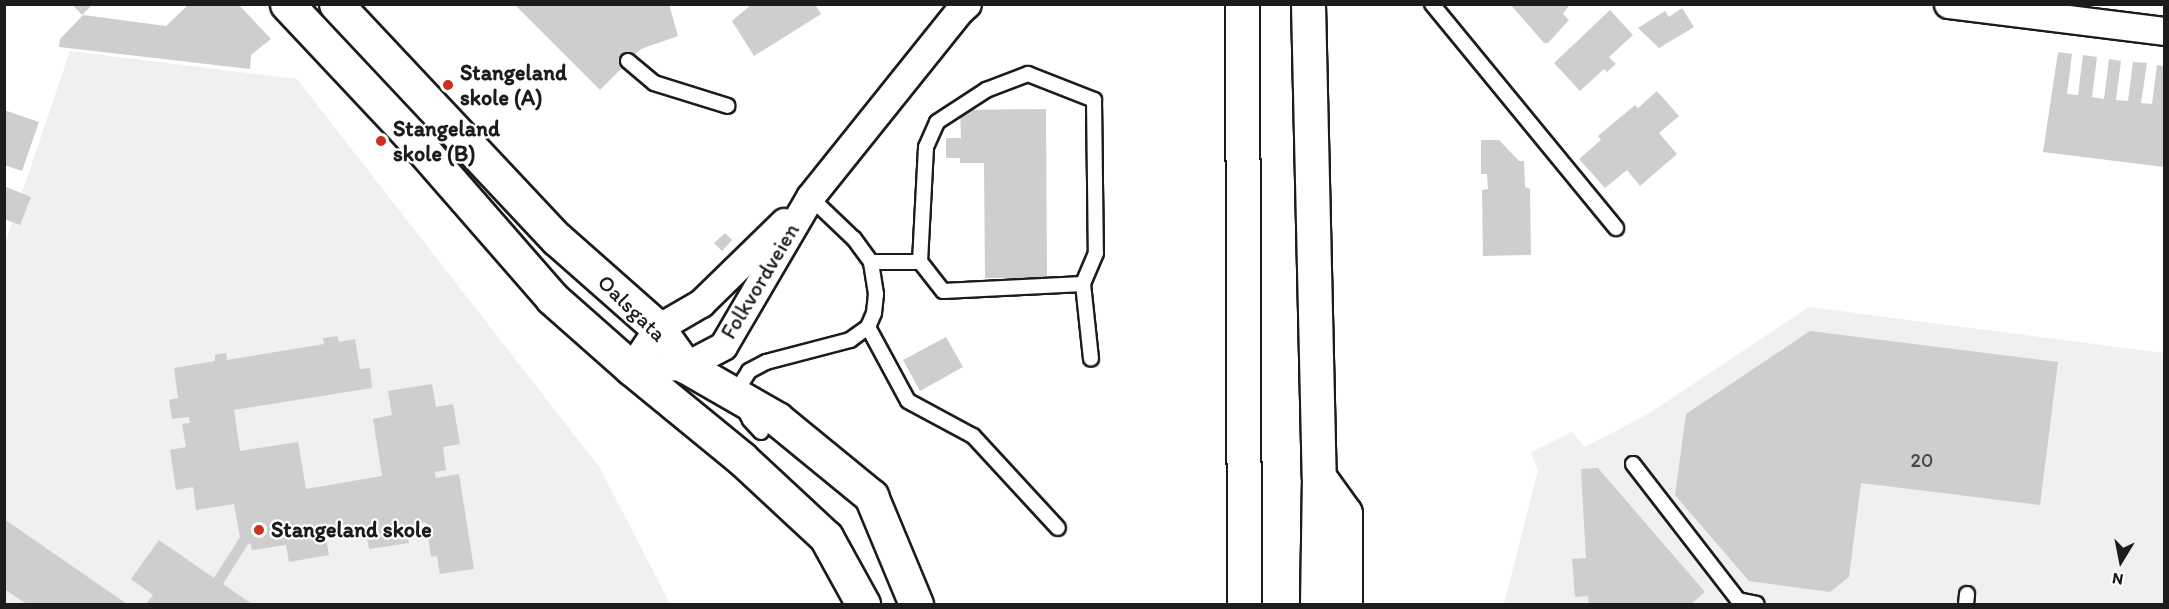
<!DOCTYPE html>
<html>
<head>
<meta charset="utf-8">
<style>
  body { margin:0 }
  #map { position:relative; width:2169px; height:609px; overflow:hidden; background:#fff; font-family:Itim,sans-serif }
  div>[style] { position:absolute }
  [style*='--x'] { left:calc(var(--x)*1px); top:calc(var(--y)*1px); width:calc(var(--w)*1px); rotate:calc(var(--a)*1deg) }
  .built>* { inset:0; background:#f0f0f0 }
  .building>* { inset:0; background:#cecece }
  .roads { filter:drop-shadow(2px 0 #1c1c1c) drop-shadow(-2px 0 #1c1c1c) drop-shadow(0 2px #1c1c1c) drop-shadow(0 -2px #1c1c1c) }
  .service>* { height:14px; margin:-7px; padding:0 7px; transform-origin:7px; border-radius:7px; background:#fff }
  .minor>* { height:27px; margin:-13.5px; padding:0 13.5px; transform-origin:13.5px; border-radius:13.5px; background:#fff }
  .primary>* { height:33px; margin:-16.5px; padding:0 16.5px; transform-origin:16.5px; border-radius:16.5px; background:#fff }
  .motorway>* { height:33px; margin:-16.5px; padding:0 16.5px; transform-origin:16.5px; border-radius:16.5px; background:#fff }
  .dots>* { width:16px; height:16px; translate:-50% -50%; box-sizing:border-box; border:3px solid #fff; border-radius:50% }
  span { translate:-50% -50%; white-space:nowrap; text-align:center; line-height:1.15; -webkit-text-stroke:4.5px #fff; paint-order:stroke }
  .number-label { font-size:20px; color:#484848 }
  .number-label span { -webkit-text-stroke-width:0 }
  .poi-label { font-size:22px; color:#1c1c1c; font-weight:700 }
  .left { translate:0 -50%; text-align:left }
  .street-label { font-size:22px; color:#1c1c1c }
  .frame { position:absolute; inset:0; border:6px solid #1c1c1c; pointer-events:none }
  .north { position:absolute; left:2091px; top:531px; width:60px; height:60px; -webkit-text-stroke:4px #fff; paint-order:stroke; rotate:190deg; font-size:16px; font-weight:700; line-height:24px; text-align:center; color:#1c1c1c }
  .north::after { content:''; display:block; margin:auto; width:21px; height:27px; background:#1c1c1c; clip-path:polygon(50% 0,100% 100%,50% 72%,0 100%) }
</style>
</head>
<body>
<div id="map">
  <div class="built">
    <i style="clip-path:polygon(70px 51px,297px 79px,600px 468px,670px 604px,5px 604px,5px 243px)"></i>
    <i style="clip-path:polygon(1809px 307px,2164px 353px,2164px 604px,1504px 604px,1538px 471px,1531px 452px,1572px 432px,1585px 447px,1648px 414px)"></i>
  </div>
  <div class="building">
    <i style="clip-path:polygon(72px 4px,93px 4px,82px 15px)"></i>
    <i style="clip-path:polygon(189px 4px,238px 4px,271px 39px,251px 55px,250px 69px,59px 47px,60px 39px,83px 15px,166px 26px)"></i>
    <i style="clip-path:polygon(514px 4px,669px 4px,678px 36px,641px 49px,600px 90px)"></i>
    <i style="clip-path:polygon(752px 4px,815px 4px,821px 14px,754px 56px,732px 21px)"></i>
    <i style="clip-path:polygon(1510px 4px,1570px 4px,1563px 14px,1569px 20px,1548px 43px,1544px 43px)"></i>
    <i style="clip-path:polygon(1682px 8px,1694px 27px,1659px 48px,1638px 28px,1665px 11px,1669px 17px)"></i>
    <i style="clip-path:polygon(1610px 10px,1633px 35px,1609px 57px,1616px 64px,1607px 72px,1604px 69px,1580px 91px,1554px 63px)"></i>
    <i style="clip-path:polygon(2058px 52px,2072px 54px,2067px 94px,2078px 95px,2083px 55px,2097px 57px,2092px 97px,2104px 99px,2109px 59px,2121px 61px,2116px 100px,2128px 101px,2133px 62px,2147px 63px,2141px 103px,2152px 104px,2157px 65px,2164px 66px,2164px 167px,2043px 152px)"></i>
    <i style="clip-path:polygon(1657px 91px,1679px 116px,1659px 133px,1677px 154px,1640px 186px,1627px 170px,1605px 188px,1579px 159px,1601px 140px,1598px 136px,1635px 105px,1638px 108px)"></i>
    <i style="clip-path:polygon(1046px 109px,1047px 278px,985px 278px,984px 163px,960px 163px,960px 158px,946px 158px,946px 138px,961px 138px,960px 110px)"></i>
    <i style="clip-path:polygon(4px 110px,39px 122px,22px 171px,4px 165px)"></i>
    <i style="clip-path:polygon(1481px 140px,1499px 140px,1519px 161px,1524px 161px,1525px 187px,1530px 189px,1531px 255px,1483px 256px,1482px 190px,1488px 189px,1487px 174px,1481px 174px)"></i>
    <i style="clip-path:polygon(4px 186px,31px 197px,20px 225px,4px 219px)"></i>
    <i style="clip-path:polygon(725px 233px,732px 240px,722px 251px,714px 243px)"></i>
    <i style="clip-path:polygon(1810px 331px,2058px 362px,2040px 505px,1861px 483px,1849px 577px,1830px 592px,1749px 581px,1675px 495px,1686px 414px)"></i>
    <i style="clip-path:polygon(337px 336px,339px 342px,355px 339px,360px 369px,370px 368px,372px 388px,234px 410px,240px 451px,298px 442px,306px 489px,382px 476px,373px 419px,392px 415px,388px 391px,432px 384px,436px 407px,453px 404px,460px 444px,443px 447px,446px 470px,435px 472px,436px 478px,459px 474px,474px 569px,440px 574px,437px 556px,431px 557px,426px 522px,406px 526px,409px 543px,369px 549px,366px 532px,326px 538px,329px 555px,289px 562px,286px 545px,252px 550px,251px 544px,248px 544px,223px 584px,252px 604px,146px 604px,153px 595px,131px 579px,159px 540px,214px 578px,240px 537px,234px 504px,196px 510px,193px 487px,176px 490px,170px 450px,186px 447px,182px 424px,190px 423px,189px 417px,172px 419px,169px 400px,178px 398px,174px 368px,215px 361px,215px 355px,226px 353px,227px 360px,324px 344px,323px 338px)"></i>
    <i style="clip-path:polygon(946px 337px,963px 367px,920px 391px,903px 360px)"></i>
    <i style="clip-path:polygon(1598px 468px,1705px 592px,1691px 604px,1589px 604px,1588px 596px,1575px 597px,1572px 559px,1586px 558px,1581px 469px)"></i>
    <i style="clip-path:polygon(4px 519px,127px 604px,27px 604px,4px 589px)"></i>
  </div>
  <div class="roads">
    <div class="service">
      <i style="--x:1432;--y:4;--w:290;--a:50.6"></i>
      <i style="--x:628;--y:61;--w:34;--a:40"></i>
      <i style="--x:654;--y:83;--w:77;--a:17.3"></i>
      <i style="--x:1028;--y:74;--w:71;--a:21.5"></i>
      <i style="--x:1094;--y:100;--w:153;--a:89.3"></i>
      <i style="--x:1096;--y:253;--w:34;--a:113"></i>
      <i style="--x:1083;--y:284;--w:140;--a:177.1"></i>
      <i style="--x:943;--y:291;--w:37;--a:-128"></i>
      <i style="--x:920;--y:262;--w:115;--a:-87"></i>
      <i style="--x:926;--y:147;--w:27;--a:-66"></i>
      <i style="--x:937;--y:122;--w:59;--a:-33.1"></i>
      <i style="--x:986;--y:90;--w:45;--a:-20.9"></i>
      <i style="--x:871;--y:262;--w:49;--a:0"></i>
      <i style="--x:1083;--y:284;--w:75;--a:83.9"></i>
      <i style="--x:868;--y:327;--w:84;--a:61.6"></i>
      <i style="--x:908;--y:401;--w:74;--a:28.3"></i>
      <i style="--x:973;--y:436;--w:125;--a:47.3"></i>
      <i style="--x:761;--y:432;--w:16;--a:-133"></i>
      <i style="--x:750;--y:420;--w:19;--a:-118"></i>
      <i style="--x:741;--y:403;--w:19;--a:-90"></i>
      <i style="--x:741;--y:384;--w:15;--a:-58"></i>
      <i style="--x:749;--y:371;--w:19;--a:-28"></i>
      <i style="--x:766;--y:362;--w:87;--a:-14.7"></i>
      <i style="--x:850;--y:340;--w:22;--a:-36"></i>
      <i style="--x:868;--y:327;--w:15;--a:-67"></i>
      <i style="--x:874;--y:313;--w:19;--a:-84"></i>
      <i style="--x:876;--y:294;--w:32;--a:-99"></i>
      <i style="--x:871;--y:262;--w:29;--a:-126"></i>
      <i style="--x:854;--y:239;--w:61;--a:-136.3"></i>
      <i style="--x:1633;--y:464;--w:172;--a:52.3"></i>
      <i style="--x:1738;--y:600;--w:19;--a:12"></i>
      <i style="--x:1966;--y:604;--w:10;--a:-84"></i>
    </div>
    <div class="minor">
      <i style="--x:1948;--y:4;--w:218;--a:7.1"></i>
      <i style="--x:631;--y:368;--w:54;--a:-2.1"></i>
      <i style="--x:685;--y:366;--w:43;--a:-27.8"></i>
      <i style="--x:723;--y:346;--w:173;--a:-59.7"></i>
      <i style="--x:810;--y:197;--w:240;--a:-51.3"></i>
      <i style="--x:960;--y:10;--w:9;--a:-41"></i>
      <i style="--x:631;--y:368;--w:48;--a:-56"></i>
      <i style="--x:658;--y:328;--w:50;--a:-30.2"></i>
      <i style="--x:701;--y:303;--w:116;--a:-44.3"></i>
    </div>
    <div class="primary">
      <i style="--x:287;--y:4;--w:180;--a:46.8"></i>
      <i style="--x:410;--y:135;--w:216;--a:48.9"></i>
      <i style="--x:552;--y:298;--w:106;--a:41.5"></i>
      <i style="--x:631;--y:368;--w:142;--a:39.3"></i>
      <i style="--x:741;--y:458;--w:116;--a:42.9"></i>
      <i style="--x:826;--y:537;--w:77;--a:61.1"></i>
      <i style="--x:336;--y:4;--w:323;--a:46.8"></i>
      <i style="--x:557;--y:239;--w:135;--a:41.4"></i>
      <i style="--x:658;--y:328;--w:47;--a:54.6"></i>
      <i style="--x:685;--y:366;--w:106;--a:29.9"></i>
      <i style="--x:777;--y:419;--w:122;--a:39.3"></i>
      <i style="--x:871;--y:496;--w:117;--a:67.4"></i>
    </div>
    <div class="motorway">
      <i style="--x:1242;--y:4;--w:600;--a:89.81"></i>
      <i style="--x:1308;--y:4;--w:473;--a:88.7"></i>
      <i style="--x:1319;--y:477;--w:127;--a:90.9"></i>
      <i style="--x:1319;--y:477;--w:44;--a:54.2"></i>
      <i style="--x:1345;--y:513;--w:91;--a:90"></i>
    </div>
  </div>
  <div class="dots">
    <i style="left:448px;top:85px;background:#c8321e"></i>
    <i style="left:381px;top:141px;background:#c8321e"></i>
    <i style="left:259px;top:530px;background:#c8321e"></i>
  </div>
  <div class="number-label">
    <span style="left:1922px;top:460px">20</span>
  </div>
  <div class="poi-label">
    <span class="left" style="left:460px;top:85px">Stangeland<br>skole (A)</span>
    <span class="left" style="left:393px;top:141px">Stangeland<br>skole (B)</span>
    <span class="left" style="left:271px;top:530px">Stangeland skole</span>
  </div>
  <div class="street-label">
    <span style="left:760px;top:281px;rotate:-59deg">Folkvordveien</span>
    <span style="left:632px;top:308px;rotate:44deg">Oalsgata</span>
  </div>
  <div class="frame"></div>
  <div class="north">N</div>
</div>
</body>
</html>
